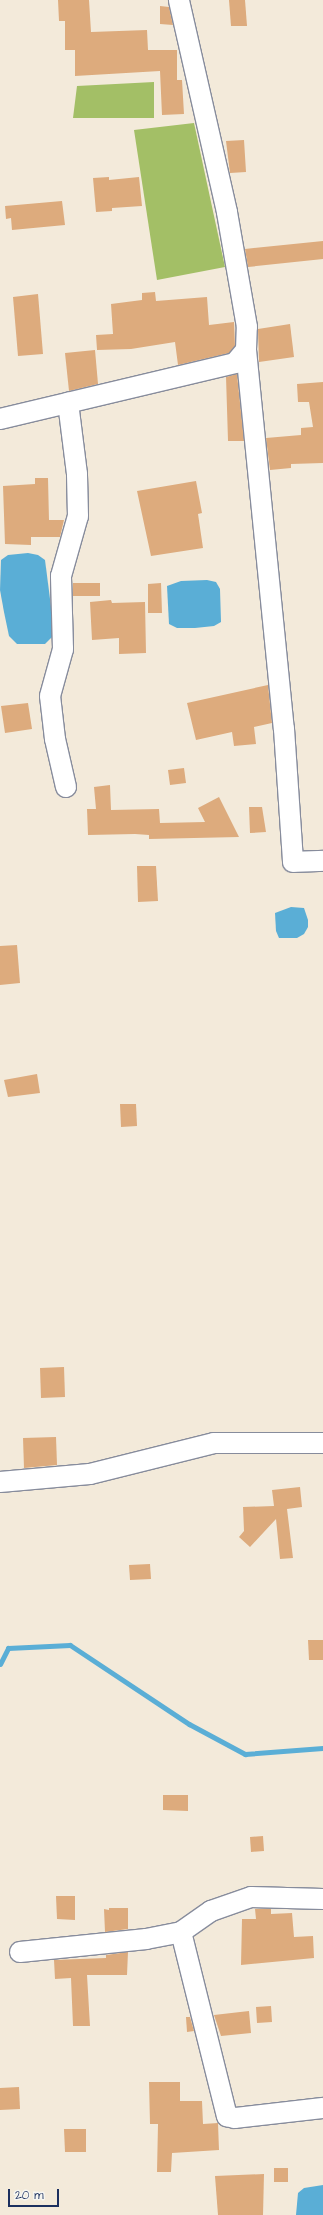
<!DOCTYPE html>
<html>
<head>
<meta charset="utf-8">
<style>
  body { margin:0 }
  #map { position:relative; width:323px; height:2215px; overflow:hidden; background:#f3eada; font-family:"Architects Daughter",sans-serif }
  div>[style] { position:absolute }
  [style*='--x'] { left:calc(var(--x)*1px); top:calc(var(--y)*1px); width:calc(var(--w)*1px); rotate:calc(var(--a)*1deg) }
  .green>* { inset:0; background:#a3bf66 }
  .water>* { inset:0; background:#5aaed6 }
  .stream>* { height:5px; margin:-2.5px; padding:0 2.5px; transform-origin:2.5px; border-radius:2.5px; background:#5aaed6 }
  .building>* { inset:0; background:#ddab7d }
  .roads { filter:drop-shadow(1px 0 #878c9c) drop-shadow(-1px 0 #878c9c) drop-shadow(0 1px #878c9c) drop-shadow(0 -1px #878c9c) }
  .street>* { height:20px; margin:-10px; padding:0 10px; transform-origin:10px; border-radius:10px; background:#fff }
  span { translate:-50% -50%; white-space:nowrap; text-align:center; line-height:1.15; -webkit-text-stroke:3.5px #f6f6f2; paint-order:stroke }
  .scale { position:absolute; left:8px; top:2189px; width:51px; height:18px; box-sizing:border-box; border:2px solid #1b2f5e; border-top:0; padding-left:5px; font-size:12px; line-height:14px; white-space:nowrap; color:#1b2f5e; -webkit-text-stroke:3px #f6f6f2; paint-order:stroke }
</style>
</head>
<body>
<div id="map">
  <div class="green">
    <i style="clip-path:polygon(154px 82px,154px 118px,73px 118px,77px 86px)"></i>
    <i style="clip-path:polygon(194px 123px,225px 267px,157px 280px,134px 130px)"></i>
  </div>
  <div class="water">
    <i style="clip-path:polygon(28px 553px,38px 555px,45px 560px,53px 622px,53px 636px,45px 644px,17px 644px,9px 636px,4px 612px,0 590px,1px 560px,8px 555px)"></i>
    <i style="clip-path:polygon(207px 580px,216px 582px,220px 589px,221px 622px,214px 626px,195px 628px,177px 628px,169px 624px,167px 586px,181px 581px)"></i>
    <i style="clip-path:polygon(291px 907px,304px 908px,308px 920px,308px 927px,304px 934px,297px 938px,279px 938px,276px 931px,275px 913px)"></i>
    <i style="clip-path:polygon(323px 2185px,323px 2215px,296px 2215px,298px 2193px,304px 2188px)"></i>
  </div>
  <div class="stream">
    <i style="--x:0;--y:1664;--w:18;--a:-63"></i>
    <i style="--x:8;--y:1648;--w:62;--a:-2.8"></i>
    <i style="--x:70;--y:1645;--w:143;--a:33.6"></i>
    <i style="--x:189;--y:1724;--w:64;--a:28.2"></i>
    <i style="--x:245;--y:1754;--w:78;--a:-4.4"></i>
  </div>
  <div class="building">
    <i style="clip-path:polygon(58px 0,89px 0,91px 32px,147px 30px,148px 50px,177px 50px,177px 80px,182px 80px,184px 114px,162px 115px,160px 71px,75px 76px,75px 50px,65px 50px,65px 21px,59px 21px)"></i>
    <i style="clip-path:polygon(229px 0,245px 0,247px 26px,231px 26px)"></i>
    <i style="clip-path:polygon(160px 6px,169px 7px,173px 25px,160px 24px)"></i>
    <i style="clip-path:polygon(244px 140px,246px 172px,230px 173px,226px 141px)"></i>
    <i style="clip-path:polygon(109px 177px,109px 180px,139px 177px,142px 206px,112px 208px,112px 211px,96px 212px,93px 178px)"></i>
    <i style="clip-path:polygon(62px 201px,65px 225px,12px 230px,11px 218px,6px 219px,5px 206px)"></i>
    <i style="clip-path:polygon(323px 241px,323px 259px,248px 267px,245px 249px)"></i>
    <i style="clip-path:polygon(155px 292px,156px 301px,207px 297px,209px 325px,234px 322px,235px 346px,229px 353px,178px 365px,175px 342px,131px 349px,97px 350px,96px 335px,113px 334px,111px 304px,142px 300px,142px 293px)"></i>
    <i style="clip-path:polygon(38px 294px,43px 354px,18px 356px,13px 297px)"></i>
    <i style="clip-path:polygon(290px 324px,294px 357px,259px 362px,258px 329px)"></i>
    <i style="clip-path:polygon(95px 350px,98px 384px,69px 391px,65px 353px)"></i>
    <i style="clip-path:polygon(237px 374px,244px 441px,228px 441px,226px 377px)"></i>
    <i style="clip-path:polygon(323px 382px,323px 463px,291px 464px,291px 468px,270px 470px,266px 438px,301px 435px,301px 428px,313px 427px,309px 402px,298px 402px,297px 384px)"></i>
    <i style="clip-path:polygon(35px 478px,48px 478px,49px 520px,64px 520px,60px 537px,31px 537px,31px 545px,5px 544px,3px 486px,35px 484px)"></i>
    <i style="clip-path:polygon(196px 481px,202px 513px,198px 514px,203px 548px,151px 556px,137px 491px)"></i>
    <i style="clip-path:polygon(73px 583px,100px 583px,100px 596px,73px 596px)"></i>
    <i style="clip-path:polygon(161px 583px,162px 613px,148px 613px,148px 584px)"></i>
    <i style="clip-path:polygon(111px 600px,112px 603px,145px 602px,146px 653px,119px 654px,119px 638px,92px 640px,90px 602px)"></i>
    <i style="clip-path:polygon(268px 685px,272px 723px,254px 727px,256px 744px,234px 746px,232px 732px,196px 740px,187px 703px)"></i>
    <i style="clip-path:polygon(28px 703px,32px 729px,5px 733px,1px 706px)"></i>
    <i style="clip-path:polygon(184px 768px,186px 783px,170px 785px,168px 770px)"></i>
    <i style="clip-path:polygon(110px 785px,111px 810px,159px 809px,160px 823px,205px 822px,198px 808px,219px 797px,239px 837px,149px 839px,149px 835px,135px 834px,88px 835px,87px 809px,96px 809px,94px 787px)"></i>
    <i style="clip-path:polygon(249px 807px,262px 807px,266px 832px,250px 833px)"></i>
    <i style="clip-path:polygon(137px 866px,156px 866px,158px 901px,138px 902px)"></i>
    <i style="clip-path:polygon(17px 945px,20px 983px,0 985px,0 946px)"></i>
    <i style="clip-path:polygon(37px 1074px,40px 1093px,8px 1097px,4px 1080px)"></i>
    <i style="clip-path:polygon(120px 1104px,136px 1104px,137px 1126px,121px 1127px)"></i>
    <i style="clip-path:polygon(64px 1367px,65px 1397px,41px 1398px,40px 1368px)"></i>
    <i style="clip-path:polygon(56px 1437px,57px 1465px,24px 1468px,23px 1438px)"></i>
    <i style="clip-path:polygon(300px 1487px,302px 1507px,287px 1509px,293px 1558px,280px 1559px,276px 1519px,250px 1547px,239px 1537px,244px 1531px,243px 1507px,274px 1506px,272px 1490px)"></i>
    <i style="clip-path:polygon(150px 1564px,151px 1579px,130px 1580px,129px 1565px)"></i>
    <i style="clip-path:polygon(308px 1640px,323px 1640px,323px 1660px,309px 1660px)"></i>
    <i style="clip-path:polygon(163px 1795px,188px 1795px,188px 1811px,163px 1810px)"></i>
    <i style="clip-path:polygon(263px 1836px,264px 1851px,251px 1852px,250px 1837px)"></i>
    <i style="clip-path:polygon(56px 1896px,75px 1896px,75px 1920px,57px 1919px)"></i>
    <i style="clip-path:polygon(109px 1908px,128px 1908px,128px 1929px,105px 1932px,104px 1909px,109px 1910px)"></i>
    <i style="clip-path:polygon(255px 1909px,271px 1909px,271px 1914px,292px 1913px,294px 1937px,313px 1936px,314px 1958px,241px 1965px,242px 1919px,256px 1919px)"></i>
    <i style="clip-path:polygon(128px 1952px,127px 1975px,87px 1975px,90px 2026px,73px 2026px,71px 1978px,55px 1979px,54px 1960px,106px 1958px,106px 1955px)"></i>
    <i style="clip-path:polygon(271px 2006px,272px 2022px,257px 2023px,256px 2007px)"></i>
    <i style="clip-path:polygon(249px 2011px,251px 2033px,221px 2036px,214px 2015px)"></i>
    <i style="clip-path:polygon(186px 2017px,190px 2017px,194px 2031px,187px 2032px)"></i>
    <i style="clip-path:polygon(149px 2082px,180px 2082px,180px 2101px,202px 2101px,203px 2124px,218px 2123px,219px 2150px,172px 2153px,171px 2172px,157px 2172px,158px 2124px,150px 2124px)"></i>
    <i style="clip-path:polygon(19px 2087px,20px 2109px,0 2110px,0 2088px)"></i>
    <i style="clip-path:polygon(64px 2129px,86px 2129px,86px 2152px,65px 2152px)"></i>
    <i style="clip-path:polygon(274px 2168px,288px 2168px,288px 2182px,274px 2182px)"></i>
    <i style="clip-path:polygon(264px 2174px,263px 2215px,218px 2215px,215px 2176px)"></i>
  </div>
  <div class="roads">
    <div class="street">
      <i style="--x:246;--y:350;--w:381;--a:84.3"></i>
      <i style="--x:284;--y:729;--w:133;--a:86.1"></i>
      <i style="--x:293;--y:862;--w:30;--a:-2"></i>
      <i style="--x:0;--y:419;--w:242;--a:-13.4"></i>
      <i style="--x:235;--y:363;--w:17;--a:-50"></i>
      <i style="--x:246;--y:350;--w:23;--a:-88"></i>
      <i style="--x:247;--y:327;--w:117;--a:-99.9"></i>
      <i style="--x:227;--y:212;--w:217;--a:-102.8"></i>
      <i style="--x:66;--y:787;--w:49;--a:-102.9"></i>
      <i style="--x:55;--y:739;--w:43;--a:-96.6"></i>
      <i style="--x:50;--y:696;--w:49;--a:-74.5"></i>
      <i style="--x:63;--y:649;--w:73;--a:-91.6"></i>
      <i style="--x:61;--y:576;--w:62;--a:-74.2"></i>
      <i style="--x:78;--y:516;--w:42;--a:-91.4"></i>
      <i style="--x:77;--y:474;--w:72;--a:-97.2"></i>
      <i style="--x:0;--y:1482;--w:90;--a:-5.1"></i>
      <i style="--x:90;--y:1474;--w:128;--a:-14"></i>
      <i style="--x:214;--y:1443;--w:109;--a:0"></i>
      <i style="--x:181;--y:1932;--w:37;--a:-35"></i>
      <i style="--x:211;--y:1911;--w:42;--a:-19.3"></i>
      <i style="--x:251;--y:1897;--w:72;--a:1.6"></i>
      <i style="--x:20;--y:1952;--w:127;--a:-5.9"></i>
      <i style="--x:146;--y:1939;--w:36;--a:-11"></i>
      <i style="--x:181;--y:1932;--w:190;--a:76"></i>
      <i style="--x:227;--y:2116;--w:8;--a:14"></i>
      <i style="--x:235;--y:2118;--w:89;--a:-6.5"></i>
    </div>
  </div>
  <div class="scale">20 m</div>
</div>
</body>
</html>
